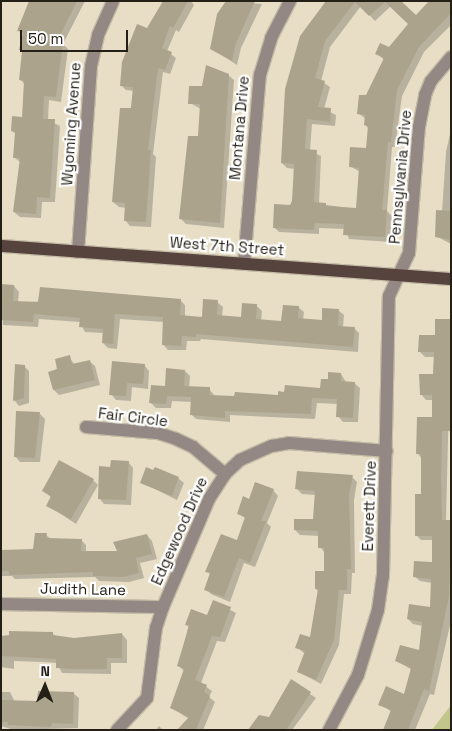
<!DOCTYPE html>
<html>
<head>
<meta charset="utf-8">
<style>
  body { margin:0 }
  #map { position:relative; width:452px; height:731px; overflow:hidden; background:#e7dec5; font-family:"Space Grotesk",sans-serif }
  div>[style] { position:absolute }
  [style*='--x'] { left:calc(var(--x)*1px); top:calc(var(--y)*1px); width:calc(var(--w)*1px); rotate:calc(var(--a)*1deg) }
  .green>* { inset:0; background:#c1c68c }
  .shadow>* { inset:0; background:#0003 }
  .building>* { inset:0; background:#aca38c }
  .roads { filter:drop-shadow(1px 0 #c4bca6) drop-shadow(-1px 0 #c4bca6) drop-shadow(0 1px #c4bca6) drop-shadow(0 -1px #c4bca6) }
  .minor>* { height:12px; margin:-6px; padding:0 6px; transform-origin:6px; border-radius:6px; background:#948885 }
  .major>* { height:12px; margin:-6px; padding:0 6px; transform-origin:6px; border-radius:6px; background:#57433e }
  span { translate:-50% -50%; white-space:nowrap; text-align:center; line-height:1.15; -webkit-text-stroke:4.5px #fff; paint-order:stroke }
  .street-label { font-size:15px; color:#242017 }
  .frame { position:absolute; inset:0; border:2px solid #242017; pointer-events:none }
  .north { position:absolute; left:20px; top:661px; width:50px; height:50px; -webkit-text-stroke:4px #fff; paint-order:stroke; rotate:1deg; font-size:14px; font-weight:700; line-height:20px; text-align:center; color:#242017 }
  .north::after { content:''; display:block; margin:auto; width:18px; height:22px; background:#242017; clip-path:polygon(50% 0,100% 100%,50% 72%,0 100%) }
  .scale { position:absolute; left:20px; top:30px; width:108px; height:22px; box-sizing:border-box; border:2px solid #242017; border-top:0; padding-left:6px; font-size:15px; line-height:18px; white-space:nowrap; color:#242017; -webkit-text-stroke:4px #fff; paint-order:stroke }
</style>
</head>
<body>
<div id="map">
  <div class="green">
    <i style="clip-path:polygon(451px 705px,451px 730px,432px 730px)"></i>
  </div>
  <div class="shadow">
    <i style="clip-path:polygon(30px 1px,85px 1px,63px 44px,68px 49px,61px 102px,49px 100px,48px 120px,60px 126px,55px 202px,42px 202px,41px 218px,20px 217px,14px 212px,21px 163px,14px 157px,16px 134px,12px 131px,24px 118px,25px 85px,21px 80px,24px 36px,19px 30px)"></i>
    <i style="clip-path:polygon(160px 1px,191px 1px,194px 5px,179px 32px,176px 30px,167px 51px,176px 58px,170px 74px,163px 72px,153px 154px,156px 157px,151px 227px,130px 226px,125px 220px,126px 208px,119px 207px,113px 202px,134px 91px,126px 90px,121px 85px,163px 3px)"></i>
    <i style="clip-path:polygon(227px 1px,262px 4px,241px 48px,237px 65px,211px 48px)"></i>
    <i style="clip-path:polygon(327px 1px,388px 1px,392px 5px,375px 21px,361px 6px,330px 47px,321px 81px,330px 87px,324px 109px,336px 115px,335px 126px,312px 124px,310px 151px,321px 156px,319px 204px,357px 209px,360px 172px,350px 166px,367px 150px,369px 129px,365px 125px,366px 119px,358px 113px,384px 60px,377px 53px,389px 48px,416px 17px,451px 1px,451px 25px,424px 52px,402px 96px,395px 147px,392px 147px,387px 211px,392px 216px,390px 242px,349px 239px,345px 229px,319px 228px,319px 234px,279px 232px,274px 227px,294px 201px,295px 169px,287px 168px,282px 163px)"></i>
    <i style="clip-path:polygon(228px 75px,234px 80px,224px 228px,186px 224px,181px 219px,199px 138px,201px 109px,190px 103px,203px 88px)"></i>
    <i style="clip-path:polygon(451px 129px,451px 244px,436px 236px,442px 212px,446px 152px)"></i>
    <i style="clip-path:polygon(1px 286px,14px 286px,19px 292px,18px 302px,180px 300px,185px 305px,185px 317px,203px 318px,217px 302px,223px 307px,222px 316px,243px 318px,257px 306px,262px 311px,261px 321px,282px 322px,298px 307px,304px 312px,303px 320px,323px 321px,338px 310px,344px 315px,343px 327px,354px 328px,359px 333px,358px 352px,201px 339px,200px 341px,187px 341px,186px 350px,168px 350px,163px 344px,164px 322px,120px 319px,117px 349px,108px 348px,103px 343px,104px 333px,85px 332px,80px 322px,39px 319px,38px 327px,3px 325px)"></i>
    <i style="clip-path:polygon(451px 320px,446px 521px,451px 521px,451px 621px,434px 695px,430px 694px,415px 730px,384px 730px,392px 712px,380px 704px,405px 695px,412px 670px,397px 661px,420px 652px,423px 626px,413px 624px,408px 619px,431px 608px,432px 583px,420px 581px,414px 576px,433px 563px,433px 540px,421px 540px,416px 535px,422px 495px,422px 459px,418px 454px,433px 418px,433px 400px,426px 400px,421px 394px,434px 375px,435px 357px,425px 357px,420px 352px)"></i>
    <i style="clip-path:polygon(69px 357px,75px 365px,89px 361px,95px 366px,100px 385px,59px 395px,54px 390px,59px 370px)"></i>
    <i style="clip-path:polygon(144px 365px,149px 371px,148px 389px,132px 387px,131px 401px,116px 400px,111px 394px)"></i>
    <i style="clip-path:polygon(16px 366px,24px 366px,29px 371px,29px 403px,19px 406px,15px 401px)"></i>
    <i style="clip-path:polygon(185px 371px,190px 376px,189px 388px,209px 389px,215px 396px,279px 396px,321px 389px,341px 374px,346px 382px,354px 383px,360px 388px,358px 422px,343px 422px,338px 416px,338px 404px,317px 403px,315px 419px,230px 415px,230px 422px,196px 419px,191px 414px,192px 402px,172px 401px,171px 408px,156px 408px,150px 402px)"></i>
    <i style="clip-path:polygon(40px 414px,45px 419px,40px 462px,20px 462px,15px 456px)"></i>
    <i style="clip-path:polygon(128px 462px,133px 468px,131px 505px,104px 504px,99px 498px)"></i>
    <i style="clip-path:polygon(352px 477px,357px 482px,354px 500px,355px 573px,352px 573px,351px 594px,344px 594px,339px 645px,321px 684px,299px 672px,305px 654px,297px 647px,311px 639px,319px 592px,316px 589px,325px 573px,325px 553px,320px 547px,320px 536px,300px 535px,295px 530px,314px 521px,316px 495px,302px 494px,297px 489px)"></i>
    <i style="clip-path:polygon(178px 478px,184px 483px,177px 500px,141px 482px)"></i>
    <i style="clip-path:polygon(93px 480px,98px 485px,76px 524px,47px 505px,52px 498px,43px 491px)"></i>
    <i style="clip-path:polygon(273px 490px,278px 496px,267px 523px,271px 527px,255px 567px,244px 563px,230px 602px,211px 594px,206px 589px,211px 575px,207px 571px,237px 541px,246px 519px,238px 513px,249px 500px)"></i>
    <i style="clip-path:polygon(46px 535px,51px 539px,81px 540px,86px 545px,86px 552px,119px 553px,147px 535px,152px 541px,157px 559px,140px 563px,144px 578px,129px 582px,99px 581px,95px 577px,15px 579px,12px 576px,1px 576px,1px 551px,34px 551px)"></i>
    <i style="clip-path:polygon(214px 601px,236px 613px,225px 642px,217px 641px,201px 683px,212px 691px,209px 697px,215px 702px,203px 730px,179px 730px,189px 719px,172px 708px,185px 672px,179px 666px,192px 611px,208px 617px)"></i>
    <i style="clip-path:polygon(52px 633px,56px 637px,74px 639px,122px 634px,127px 640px,127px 663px,111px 663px,111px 674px,62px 673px,57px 663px,43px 662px,14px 661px,14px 669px,1px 667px,1px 638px)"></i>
    <i style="clip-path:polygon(291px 681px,316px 698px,292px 730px,250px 730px,270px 719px)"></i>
    <i style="clip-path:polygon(1px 692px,10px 692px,15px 702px,38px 702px,73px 693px,79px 698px,78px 728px,14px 730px,1px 726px)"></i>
    <i style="clip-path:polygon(159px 726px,163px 730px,156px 730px)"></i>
  </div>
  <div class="building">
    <i style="clip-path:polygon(29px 1px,77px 1px,57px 41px,63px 42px,56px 97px,44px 96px,43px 119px,55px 119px,50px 198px,37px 197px,36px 214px,13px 212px,20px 158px,13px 158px,15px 132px,11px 131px,12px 116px,22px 117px,24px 81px,19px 80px,22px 51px,19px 50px,23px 32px,17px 31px)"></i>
    <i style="clip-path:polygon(163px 1px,188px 1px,173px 28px,170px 26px,162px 48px,172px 52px,165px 70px,158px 68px,148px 150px,151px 150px,146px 222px,124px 221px,125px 203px,112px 202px,120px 108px,131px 108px,133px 87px,120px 86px,122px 62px,137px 24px,147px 28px)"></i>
    <i style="clip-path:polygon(226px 1px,255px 1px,236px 43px,232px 61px,210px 49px,217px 14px)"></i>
    <i style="clip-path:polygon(evenodd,326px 1px,401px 1px,416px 15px,429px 1px,451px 1px,451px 13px,419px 47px,397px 90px,391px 142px,388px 142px,382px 210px,387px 210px,385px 237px,343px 235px,344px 224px,315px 223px,314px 230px,273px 228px,274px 204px,290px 205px,292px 201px,294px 164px,281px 163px,285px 89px,300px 36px,326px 1px,355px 2px,369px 16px,385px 2px,408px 24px,389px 47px,380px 43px,375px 54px,384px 58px,366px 95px,359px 95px,357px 114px,365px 115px,364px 125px,368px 126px,366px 148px,350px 147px,349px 167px,359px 168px,356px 208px,326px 206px,326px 203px,314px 202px,317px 150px,305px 149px,307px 119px,330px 122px,331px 108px,318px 107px,325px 81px,315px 78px,325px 41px,355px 2px)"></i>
    <i style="clip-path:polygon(206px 65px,229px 74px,220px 223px,179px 219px,188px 136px,198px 136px,200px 104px,188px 104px,189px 86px,202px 86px)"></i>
    <i style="clip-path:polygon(436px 210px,451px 211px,451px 240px,435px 237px)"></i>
    <i style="clip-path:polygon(1px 284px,14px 285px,13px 301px,38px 302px,40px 287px,181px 299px,180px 315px,202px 317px,203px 299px,218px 300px,217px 315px,241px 317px,242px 303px,257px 304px,256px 319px,281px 321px,283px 305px,299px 306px,298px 318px,322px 320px,322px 308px,339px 309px,338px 326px,355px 327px,353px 347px,196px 334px,196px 337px,182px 336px,181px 346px,162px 345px,163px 317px,115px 314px,113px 344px,102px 343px,103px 329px,79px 327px,80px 318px,34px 314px,33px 322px,1px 320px)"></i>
    <i style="clip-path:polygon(435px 319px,451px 319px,451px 431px,442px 431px,441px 478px,442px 520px,451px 520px,449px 596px,429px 691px,424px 689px,408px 730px,383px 730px,391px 710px,378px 705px,386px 686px,404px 694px,411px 668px,395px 661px,400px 645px,419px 650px,422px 622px,407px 619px,409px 604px,430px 607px,431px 579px,413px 577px,414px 561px,432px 562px,432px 536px,415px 536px,415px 494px,421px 494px,421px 454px,416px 454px,417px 417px,432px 417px,432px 395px,420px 395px,419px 374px,433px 374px,434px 352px,418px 352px,419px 335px,435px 335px)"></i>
    <i style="clip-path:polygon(70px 355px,72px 364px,90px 360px,95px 380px,53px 390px,48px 372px,57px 369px,55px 359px)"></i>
    <i style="clip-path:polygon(112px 361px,145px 364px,143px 384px,127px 383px,126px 396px,109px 395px)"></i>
    <i style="clip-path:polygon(15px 364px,25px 365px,24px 398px,13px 401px)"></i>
    <i style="clip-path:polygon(166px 368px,185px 370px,184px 386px,210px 387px,210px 395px,234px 396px,235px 392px,278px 395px,278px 391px,284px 392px,285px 385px,320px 388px,321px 379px,328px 379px,328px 372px,341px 373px,341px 381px,355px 382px,353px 418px,336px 417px,337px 399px,312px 398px,311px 414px,225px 411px,225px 418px,190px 415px,191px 397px,167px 396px,166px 404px,149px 403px,151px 385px,165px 386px)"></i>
    <i style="clip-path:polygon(16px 411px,40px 412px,35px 458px,14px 457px)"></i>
    <i style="clip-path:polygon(59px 460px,94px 479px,71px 519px,46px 506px,51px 496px,42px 491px)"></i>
    <i style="clip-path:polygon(111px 460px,129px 461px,126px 500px,98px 499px,99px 466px,110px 467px)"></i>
    <i style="clip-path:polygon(146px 467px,153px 470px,155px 467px,179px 477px,172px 496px,140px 483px)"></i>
    <i style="clip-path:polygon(297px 471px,353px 475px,349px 494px,351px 569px,347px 569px,347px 590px,339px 590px,334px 640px,316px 680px,297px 672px,305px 651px,295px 648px,300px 634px,310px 637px,318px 589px,315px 589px,315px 571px,324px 571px,324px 548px,318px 548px,318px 531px,294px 530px,294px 519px,313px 519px,315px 491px,295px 489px)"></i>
    <i style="clip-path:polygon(255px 482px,274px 489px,261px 521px,266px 521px,250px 563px,239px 558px,224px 597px,204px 590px,210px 573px,205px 572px,221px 534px,237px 540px,245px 517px,237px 514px,243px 496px,249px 499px)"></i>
    <i style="clip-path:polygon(35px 533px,47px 533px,46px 538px,82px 539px,81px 551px,117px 551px,113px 542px,147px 534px,152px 554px,136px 558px,139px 573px,123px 577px,93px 576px,93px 572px,9px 575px,9px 571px,1px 571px,1px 550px,33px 549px)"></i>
    <i style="clip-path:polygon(213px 600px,231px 607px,220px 637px,212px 636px,195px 680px,207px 685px,204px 692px,210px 696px,196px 730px,177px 730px,189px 717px,170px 708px,184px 669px,177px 666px,189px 626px,185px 625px,191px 609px,207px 615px)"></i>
    <i style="clip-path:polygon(9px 631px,53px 632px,53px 635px,74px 638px,122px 633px,122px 658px,107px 658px,107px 669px,70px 669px,56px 668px,56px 659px,1px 656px,1px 636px,9px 635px)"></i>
    <i style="clip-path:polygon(291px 679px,311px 692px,286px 730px,248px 730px,259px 715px,269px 717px)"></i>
    <i style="clip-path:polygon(38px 691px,74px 692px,73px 724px,52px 723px,51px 727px,8px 725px,8px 722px,1px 722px,1px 700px,37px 701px)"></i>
  </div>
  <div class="roads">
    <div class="minor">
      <i style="--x:78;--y:252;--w:186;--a:-86"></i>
      <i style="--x:91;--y:66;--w:32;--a:-77"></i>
      <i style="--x:98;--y:35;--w:37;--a:-66"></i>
      <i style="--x:244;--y:264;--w:190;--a:-85.2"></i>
      <i style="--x:260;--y:75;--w:39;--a:-73"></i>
      <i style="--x:271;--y:38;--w:42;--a:-62.8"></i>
      <i style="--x:86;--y:427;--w:72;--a:4.8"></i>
      <i style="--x:158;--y:433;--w:19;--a:18"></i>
      <i style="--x:176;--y:439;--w:19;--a:25"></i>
      <i style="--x:193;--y:447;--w:42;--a:40.2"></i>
      <i style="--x:1;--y:604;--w:162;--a:1.1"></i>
      <i style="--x:117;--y:730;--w:44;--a:-46.8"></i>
      <i style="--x:147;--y:698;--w:71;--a:-82.7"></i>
      <i style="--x:156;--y:628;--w:22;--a:-72"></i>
      <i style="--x:163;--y:607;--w:117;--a:-66.9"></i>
      <i style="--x:209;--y:499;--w:30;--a:-57"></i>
      <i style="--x:225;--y:474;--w:21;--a:-43"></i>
      <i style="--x:240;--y:460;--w:35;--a:-24"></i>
      <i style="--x:272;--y:446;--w:17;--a:-10"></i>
      <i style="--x:289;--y:443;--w:98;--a:4.7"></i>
      <i style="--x:329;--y:730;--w:62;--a:-62.2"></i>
      <i style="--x:358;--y:675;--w:68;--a:-72.9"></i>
      <i style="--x:378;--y:610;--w:34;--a:-82"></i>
      <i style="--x:383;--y:576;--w:280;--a:-88.8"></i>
      <i style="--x:389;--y:296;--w:47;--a:-65.1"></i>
      <i style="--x:409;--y:253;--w:126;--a:-85.5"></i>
      <i style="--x:419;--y:127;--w:33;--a:-79"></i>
      <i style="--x:425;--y:95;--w:15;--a:-67"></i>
      <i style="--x:431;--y:81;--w:31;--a:-50"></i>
    </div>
    <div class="major">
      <i style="--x:1;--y:246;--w:451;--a:4.2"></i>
    </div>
  </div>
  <div class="street-label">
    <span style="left:71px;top:124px;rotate:-86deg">Wyoming Avenue</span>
    <span style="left:239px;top:128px;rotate:-85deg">Montana Drive</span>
    <span style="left:400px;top:177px;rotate:-85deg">Pennsylvania Drive</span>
    <span style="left:227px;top:246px;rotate:4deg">West 7th Street</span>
    <span style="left:133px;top:417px;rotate:7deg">Fair Circle</span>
    <span style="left:369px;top:506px;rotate:-88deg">Everett Drive</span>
    <span style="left:179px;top:531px;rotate:-66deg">Edgewood Drive</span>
    <span style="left:83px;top:589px;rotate:1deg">Judith Lane</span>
  </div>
  <div class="frame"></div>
  <div class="north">N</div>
  <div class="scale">50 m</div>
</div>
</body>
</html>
